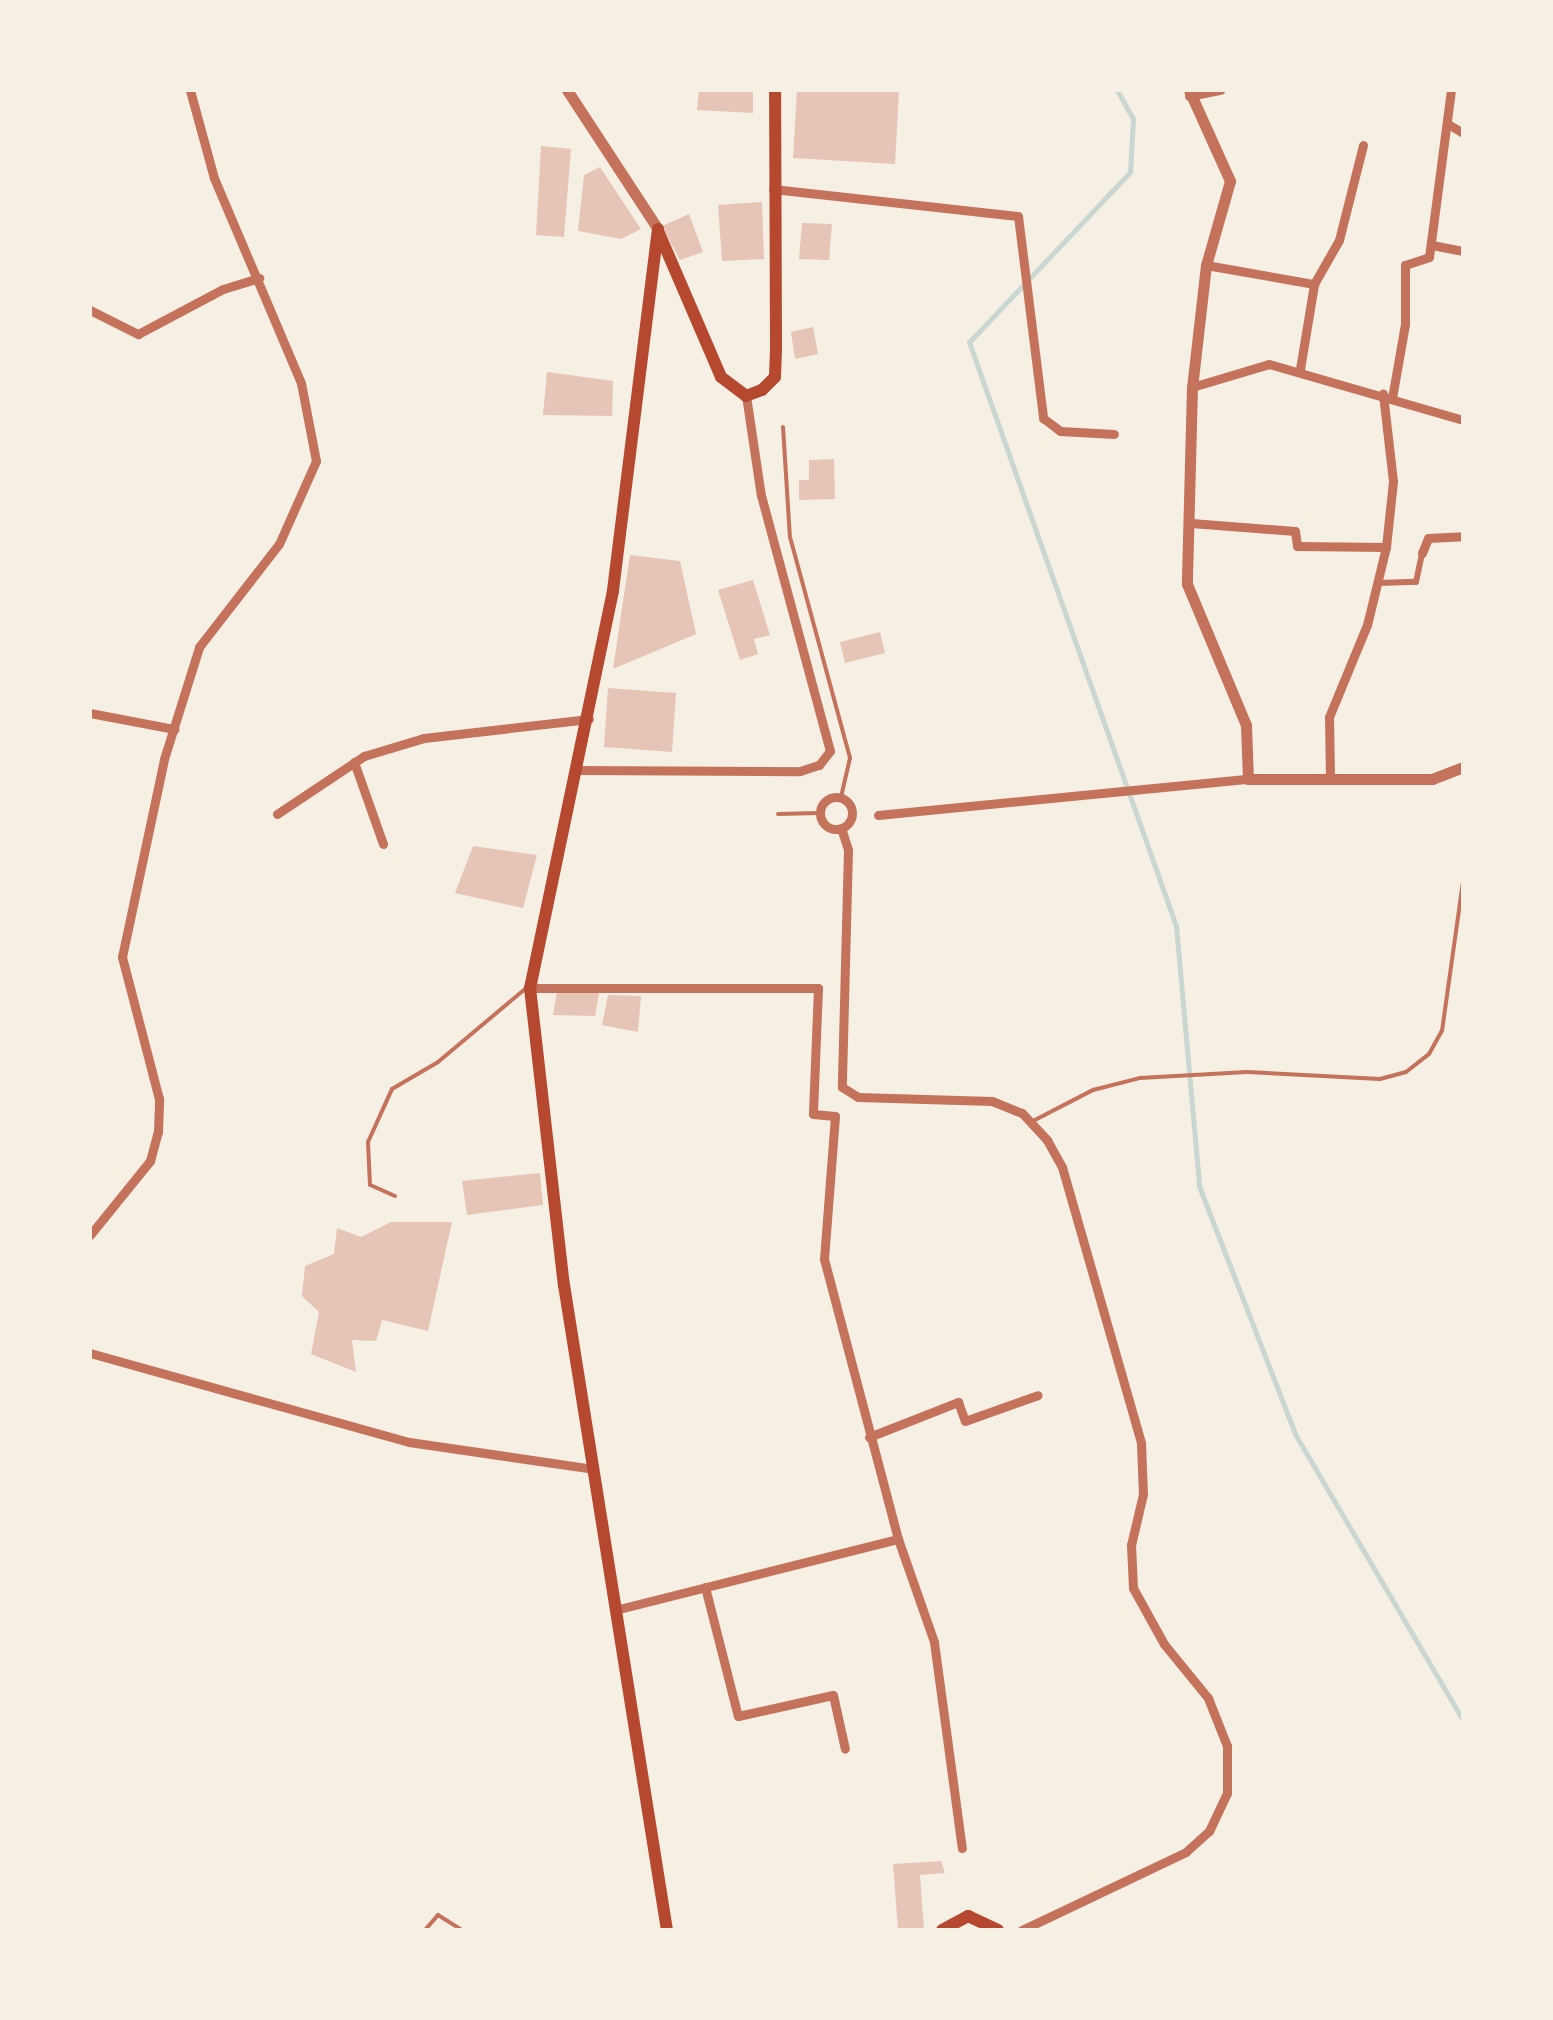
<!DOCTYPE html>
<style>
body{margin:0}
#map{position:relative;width:1553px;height:2020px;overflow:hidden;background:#f6efe4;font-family:"Roboto Condensed",sans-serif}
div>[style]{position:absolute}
.stream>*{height:5px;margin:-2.5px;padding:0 2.5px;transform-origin:2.5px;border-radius:2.5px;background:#c9d6d2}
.building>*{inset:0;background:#e6c5b7}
.service>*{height:4px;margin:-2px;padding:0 2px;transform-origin:2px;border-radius:2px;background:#c5725c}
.pedestrian>*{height:6px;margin:-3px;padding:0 3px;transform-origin:3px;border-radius:3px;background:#c5725c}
.minor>*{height:9px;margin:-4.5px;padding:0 4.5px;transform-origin:4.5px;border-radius:4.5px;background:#c5725c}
.minor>.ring{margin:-4.5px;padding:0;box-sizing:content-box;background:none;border:9px solid #c5725c;border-radius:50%}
.tertiary>*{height:11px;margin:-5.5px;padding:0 5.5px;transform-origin:5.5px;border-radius:5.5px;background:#c5725c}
.secondary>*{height:12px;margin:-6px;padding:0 6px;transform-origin:6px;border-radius:6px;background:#b5482f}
span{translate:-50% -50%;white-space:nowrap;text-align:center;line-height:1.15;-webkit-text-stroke:8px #f6efe4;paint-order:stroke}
.frame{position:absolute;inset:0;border:92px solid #f6efe4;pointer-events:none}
</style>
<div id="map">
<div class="stream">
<div style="left:1117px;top:90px;width:33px;rotate:61deg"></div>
<div style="left:1133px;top:119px;width:53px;rotate:93.2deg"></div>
<div style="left:1130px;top:172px;width:234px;rotate:133.4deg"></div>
<div style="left:969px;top:342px;width:620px;rotate:70.48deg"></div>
<div style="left:1176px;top:926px;width:261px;rotate:84.9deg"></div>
<div style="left:1199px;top:1186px;width:266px;rotate:68.8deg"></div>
<div style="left:1295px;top:1434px;width:332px;rotate:59.6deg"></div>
</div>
<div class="building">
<div style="clip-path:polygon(699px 90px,753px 90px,753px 113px,697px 110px)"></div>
<div style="clip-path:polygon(797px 90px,899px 90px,895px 164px,793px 158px)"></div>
<div style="clip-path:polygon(541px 146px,571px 149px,564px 237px,536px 235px)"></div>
<div style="clip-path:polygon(600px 167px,641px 229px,621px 239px,578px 231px,584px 175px)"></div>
<div style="clip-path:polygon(762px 202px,764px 259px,722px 261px,718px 205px)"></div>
<div style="clip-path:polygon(689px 214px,703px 252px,680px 260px,662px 226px)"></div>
<div style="clip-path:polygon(802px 223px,832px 224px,829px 260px,799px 259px)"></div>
<div style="clip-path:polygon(813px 327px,818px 354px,795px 359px,791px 332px)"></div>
<div style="clip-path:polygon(547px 372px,613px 381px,612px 416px,543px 415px)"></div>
<div style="clip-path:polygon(834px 459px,835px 499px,799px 500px,799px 480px,809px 480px,809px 460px)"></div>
<div style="clip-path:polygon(630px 555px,680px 561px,696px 634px,613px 669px)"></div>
<div style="clip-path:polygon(753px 580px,770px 635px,754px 639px,758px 654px,740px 660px,718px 590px)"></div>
<div style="clip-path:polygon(880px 632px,885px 653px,845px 663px,840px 642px)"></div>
<div style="clip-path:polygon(608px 688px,676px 693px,672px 752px,604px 747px)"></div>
<div style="clip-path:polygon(473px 846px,537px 855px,523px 908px,455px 893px)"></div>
<div style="clip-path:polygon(557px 992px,599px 993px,595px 1016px,553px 1015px)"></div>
<div style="clip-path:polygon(608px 995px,641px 996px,638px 1032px,602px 1025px)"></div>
<div style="clip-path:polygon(540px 1173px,543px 1205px,467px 1215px,462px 1181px)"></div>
<div style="clip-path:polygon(391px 1222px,452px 1222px,428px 1331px,382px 1320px,376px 1341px,352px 1340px,356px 1372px,311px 1354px,319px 1312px,302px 1296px,305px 1266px,334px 1254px,337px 1228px,361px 1237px)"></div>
<div style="clip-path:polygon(941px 1861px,945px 1873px,920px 1875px,924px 1930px,898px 1930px,893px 1864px)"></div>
</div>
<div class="service">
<div style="left:783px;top:427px;width:110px;rotate:86.4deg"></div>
<div style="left:790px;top:537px;width:229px;rotate:74.8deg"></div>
<div style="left:850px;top:758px;width:40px;rotate:103deg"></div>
<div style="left:778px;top:814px;width:41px;rotate:-1.4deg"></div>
<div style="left:1031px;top:1122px;width:70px;rotate:-27.3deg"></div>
<div style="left:1093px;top:1090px;width:49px;rotate:-14.3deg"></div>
<div style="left:1140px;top:1078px;width:107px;rotate:-3.2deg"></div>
<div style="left:1247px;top:1072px;width:133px;rotate:3deg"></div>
<div style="left:1380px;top:1079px;width:27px;rotate:-15deg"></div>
<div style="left:1406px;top:1072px;width:29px;rotate:-38deg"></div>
<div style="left:1429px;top:1054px;width:26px;rotate:-61deg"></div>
<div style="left:1442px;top:1031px;width:151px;rotate:-82deg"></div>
<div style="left:395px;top:1196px;width:27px;rotate:-156deg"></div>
<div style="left:370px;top:1185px;width:43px;rotate:-92.7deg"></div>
<div style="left:368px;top:1142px;width:58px;rotate:-65.6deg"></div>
<div style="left:392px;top:1089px;width:53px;rotate:-30.4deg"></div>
<div style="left:438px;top:1062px;width:114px;rotate:-40deg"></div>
<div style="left:425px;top:1930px;width:20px;rotate:-49deg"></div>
<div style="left:438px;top:1915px;width:28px;rotate:32deg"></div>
</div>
<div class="pedestrian">
<div style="left:1378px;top:583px;width:38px;rotate:-2deg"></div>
<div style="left:1416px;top:582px;width:30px;rotate:-78deg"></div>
</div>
<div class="minor">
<div style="left:1189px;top:96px;width:32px;rotate:-11deg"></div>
<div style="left:1448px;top:124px;width:17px;rotate:31deg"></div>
<div style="left:773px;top:189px;width:246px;rotate:6.3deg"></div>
<div style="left:1018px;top:216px;width:204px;rotate:82.9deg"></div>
<div style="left:1043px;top:418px;width:21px;rotate:37deg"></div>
<div style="left:1060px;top:431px;width:54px;rotate:3.2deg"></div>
<div style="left:1432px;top:245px;width:32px;rotate:11deg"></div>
<div style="left:1206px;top:265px;width:110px;rotate:10deg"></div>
<div style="left:90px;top:310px;width:54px;rotate:26.6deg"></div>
<div style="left:138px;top:334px;width:96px;rotate:-27.9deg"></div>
<div style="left:223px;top:289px;width:38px;rotate:-17deg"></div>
<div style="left:1300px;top:369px;width:86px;rotate:-80.6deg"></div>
<div style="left:1314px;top:284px;width:51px;rotate:-60.4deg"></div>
<div style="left:1339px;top:240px;width:98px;rotate:-75.8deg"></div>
<div style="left:1192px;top:387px;width:80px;rotate:-16.6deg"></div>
<div style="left:1269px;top:364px;width:202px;rotate:16.1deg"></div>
<div style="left:1392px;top:398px;width:75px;rotate:-80deg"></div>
<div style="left:1405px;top:324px;width:59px;rotate:-90deg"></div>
<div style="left:1405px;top:265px;width:25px;rotate:-18deg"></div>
<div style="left:1429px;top:257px;width:168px;rotate:-82.5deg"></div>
<div style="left:1191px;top:523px;width:104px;rotate:4.4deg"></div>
<div style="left:1295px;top:531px;width:15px;rotate:82deg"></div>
<div style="left:1297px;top:546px;width:89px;rotate:0.6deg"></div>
<div style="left:1422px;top:553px;width:16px;rotate:-68deg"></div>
<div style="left:1428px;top:538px;width:35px;rotate:-3deg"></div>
<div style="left:90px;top:713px;width:86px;rotate:10.8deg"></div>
<div style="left:354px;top:762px;width:87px;rotate:70.5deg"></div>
<div style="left:579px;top:770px;width:221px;rotate:0.3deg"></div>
<div style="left:800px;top:771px;width:20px;rotate:-18deg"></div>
<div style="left:819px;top:765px;width:18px;rotate:-52deg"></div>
<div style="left:830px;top:751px;width:264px;rotate:-105.1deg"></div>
<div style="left:761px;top:496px;width:101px;rotate:-98.5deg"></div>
<div style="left:1330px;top:779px;width:62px;rotate:-90.9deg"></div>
<div style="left:1329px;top:717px;width:100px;rotate:-67.6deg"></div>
<div style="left:1367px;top:625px;width:80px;rotate:-76.3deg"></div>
<div style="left:1386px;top:547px;width:66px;rotate:-83.9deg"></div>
<div style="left:1393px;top:481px;width:88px;rotate:-96.6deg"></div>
<div class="ring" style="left:820px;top:797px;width:23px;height:23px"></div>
<div style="left:277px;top:814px;width:105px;rotate:-33.7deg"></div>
<div style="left:364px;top:756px;width:63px;rotate:-16.7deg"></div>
<div style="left:424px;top:738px;width:166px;rotate:-6.6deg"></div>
<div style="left:878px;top:815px;width:372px;rotate:-5.6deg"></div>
<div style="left:841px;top:828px;width:23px;rotate:72deg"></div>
<div style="left:848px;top:850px;width:237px;rotate:91.5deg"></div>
<div style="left:842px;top:1087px;width:19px;rotate:32deg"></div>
<div style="left:858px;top:1097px;width:134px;rotate:1.7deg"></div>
<div style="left:992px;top:1101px;width:32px;rotate:22deg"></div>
<div style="left:1022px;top:1113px;width:37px;rotate:47deg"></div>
<div style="left:1047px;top:1140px;width:31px;rotate:61deg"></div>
<div style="left:1062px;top:1167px;width:287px;rotate:74deg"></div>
<div style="left:1141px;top:1443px;width:51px;rotate:87.8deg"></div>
<div style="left:1143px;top:1494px;width:52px;rotate:103.2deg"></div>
<div style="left:1131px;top:1545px;width:43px;rotate:87.3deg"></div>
<div style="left:1133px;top:1588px;width:64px;rotate:61deg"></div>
<div style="left:1164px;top:1644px;width:70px;rotate:50.8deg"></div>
<div style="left:1208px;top:1698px;width:52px;rotate:68.4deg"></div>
<div style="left:1227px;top:1746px;width:47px;rotate:90deg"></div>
<div style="left:1227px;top:1793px;width:42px;rotate:115.3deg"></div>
<div style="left:1209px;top:1831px;width:31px;rotate:138deg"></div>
<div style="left:1186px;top:1852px;width:182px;rotate:154.6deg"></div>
<div style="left:530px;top:988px;width:288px"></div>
<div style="left:818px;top:988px;width:126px;rotate:92.3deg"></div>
<div style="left:813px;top:1114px;width:22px;rotate:5deg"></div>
<div style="left:835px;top:1116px;width:143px;rotate:94.4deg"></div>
<div style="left:824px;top:1259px;width:290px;rotate:75.2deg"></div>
<div style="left:898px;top:1539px;width:109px;rotate:70.7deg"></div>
<div style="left:934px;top:1642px;width:208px;rotate:82.3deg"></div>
<div style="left:90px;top:1235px;width:95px;rotate:-51deg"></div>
<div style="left:150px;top:1161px;width:30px;rotate:-75deg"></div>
<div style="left:158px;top:1132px;width:33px;rotate:-88deg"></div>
<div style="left:159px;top:1099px;width:147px;rotate:-104.6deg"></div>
<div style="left:122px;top:957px;width:202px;rotate:-78deg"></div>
<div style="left:164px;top:759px;width:117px;rotate:-72.6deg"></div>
<div style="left:199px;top:647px;width:130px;rotate:-52.2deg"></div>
<div style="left:279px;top:544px;width:91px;rotate:-66deg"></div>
<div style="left:316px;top:461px;width:79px;rotate:-100.9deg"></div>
<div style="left:301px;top:383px;width:223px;rotate:-113deg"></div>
<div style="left:214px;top:178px;width:91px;rotate:-105.3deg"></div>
<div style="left:90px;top:1353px;width:331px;rotate:15.6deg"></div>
<div style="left:409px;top:1442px;width:186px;rotate:8.3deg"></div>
<div style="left:869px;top:1437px;width:96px;rotate:-21.5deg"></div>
<div style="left:958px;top:1402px;width:20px;rotate:70deg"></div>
<div style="left:965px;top:1421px;width:77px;rotate:-19.6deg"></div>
<div style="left:705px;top:1587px;width:133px;rotate:75.7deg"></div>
<div style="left:738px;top:1716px;width:97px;rotate:-12.5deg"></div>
<div style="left:833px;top:1695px;width:55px;rotate:77.5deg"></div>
<div style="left:615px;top:1610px;width:292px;rotate:-14.1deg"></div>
</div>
<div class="tertiary">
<div style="left:567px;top:90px;width:166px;rotate:56.8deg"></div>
<div style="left:1189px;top:90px;width:100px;rotate:65.7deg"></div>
<div style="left:1230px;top:181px;width:87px;rotate:105.9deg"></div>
<div style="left:1206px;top:265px;width:123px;rotate:96.5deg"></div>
<div style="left:1192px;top:387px;width:197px;rotate:91.5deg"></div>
<div style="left:1187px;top:584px;width:153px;rotate:67.3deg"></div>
<div style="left:1246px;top:725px;width:54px;rotate:87.9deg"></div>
<div style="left:1248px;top:779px;width:184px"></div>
<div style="left:1432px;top:779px;width:33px;rotate:-21deg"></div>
</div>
<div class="secondary">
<div style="left:658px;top:229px;width:365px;rotate:97.1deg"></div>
<div style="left:613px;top:591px;width:406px;rotate:101.8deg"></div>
<div style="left:530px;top:988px;width:299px;rotate:83.5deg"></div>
<div style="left:564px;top:1285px;width:653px;rotate:80.93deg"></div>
<div style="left:659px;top:233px;width:157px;rotate:66.7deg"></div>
<div style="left:721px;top:377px;width:31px;rotate:37deg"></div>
<div style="left:746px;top:396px;width:17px;rotate:-21deg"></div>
<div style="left:762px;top:390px;width:18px;rotate:-45deg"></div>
<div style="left:775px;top:377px;width:28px;rotate:-88deg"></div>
<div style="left:776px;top:349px;width:259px;rotate:-90.2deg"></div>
<div style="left:942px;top:1930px;width:30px;rotate:-28deg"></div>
<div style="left:968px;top:1916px;width:33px;rotate:25deg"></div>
</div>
<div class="frame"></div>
</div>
